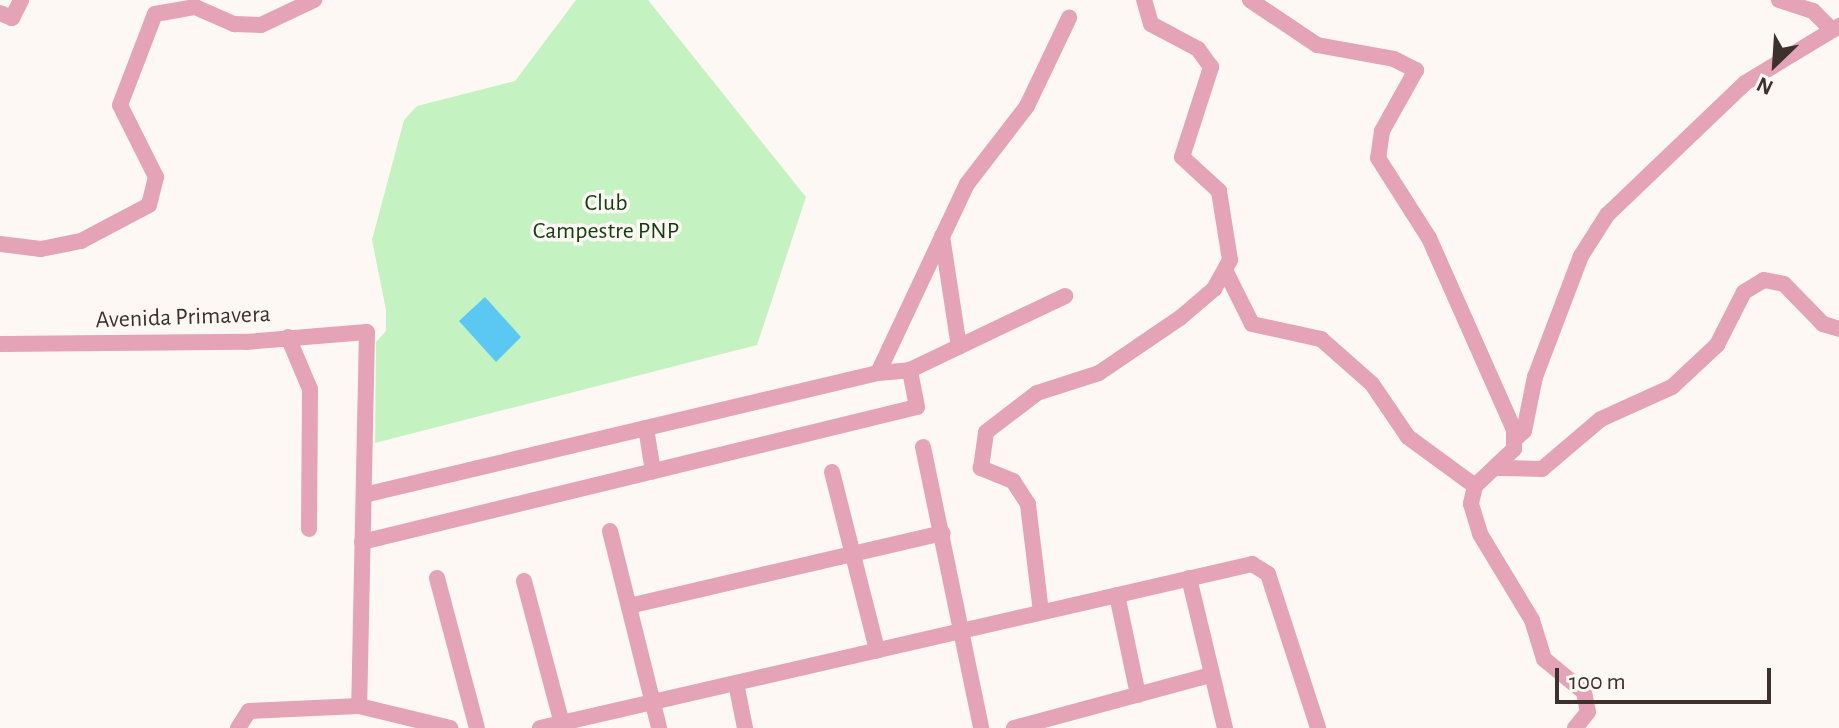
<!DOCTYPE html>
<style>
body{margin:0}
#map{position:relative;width:1839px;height:728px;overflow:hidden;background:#fef8f5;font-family:"Alegreya Sans",sans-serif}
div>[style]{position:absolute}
.green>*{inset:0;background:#c5f2c1}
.water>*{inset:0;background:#5ac8f3}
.minor>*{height:16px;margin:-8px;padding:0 8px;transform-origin:8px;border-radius:8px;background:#e4a3b6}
span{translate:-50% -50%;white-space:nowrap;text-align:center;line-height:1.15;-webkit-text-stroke:7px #fef8f5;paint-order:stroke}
.park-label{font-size:24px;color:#113d10}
.street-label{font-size:24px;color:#3c312c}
.north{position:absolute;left:1735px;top:24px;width:80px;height:80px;-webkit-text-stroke:6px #fef8f5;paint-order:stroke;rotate:205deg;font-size:22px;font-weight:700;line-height:32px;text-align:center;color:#3c312c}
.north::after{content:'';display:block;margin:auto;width:28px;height:36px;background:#3c312c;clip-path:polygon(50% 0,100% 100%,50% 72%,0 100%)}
.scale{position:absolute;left:1555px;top:668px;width:216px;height:36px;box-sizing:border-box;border:4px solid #3c312c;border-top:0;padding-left:10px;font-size:24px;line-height:28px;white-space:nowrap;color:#3c312c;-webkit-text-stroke:6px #fef8f5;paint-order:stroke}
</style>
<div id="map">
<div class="green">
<div style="clip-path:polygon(576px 0,648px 0,806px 197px,757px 345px,375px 443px,376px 342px,386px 331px,386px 310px,372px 240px,404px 120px,417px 106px,515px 81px)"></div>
</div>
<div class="water">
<div style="clip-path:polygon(485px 297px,521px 337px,496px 362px,459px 321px)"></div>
</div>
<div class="minor">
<div style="left:1250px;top:0;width:81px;rotate:33.9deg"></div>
<div style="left:1317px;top:45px;width:78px;rotate:10.3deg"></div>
<div style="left:1394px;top:59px;width:25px;rotate:27deg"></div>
<div style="left:1416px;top:70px;width:70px;rotate:119.1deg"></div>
<div style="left:1382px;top:131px;width:27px;rotate:98deg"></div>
<div style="left:1378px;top:158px;width:95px;rotate:57.5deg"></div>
<div style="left:1429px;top:238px;width:210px;rotate:66.1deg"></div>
<div style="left:1514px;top:430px;width:19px;rotate:90deg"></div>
<div style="left:1514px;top:449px;width:54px;rotate:136.5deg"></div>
<div style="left:1475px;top:486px;width:18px;rotate:103deg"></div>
<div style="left:1471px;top:504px;width:31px;rotate:73deg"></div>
<div style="left:1480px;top:534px;width:100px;rotate:58.8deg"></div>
<div style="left:1532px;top:620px;width:41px;rotate:72.9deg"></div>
<div style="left:1544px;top:659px;width:52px;rotate:39.5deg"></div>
<div style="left:1584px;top:692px;width:20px;rotate:79deg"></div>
<div style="left:1588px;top:712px;width:21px;rotate:129deg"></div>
<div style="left:1779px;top:0;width:36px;rotate:18deg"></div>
<div style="left:1813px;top:11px;width:27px;rotate:45deg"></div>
<div style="left:0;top:13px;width:13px;rotate:23deg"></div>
<div style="left:12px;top:18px;width:20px;rotate:-63deg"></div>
<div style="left:942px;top:236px;width:112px;rotate:81.3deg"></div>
<div style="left:0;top:244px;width:41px;rotate:7deg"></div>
<div style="left:41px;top:249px;width:41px;rotate:-11.3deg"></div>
<div style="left:81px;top:241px;width:77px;rotate:-27.9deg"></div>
<div style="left:149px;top:205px;width:29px;rotate:-76deg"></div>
<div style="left:156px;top:177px;width:80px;rotate:-116.6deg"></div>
<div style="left:120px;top:105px;width:97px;rotate:-69deg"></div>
<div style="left:155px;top:14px;width:41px;rotate:-9.9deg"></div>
<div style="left:195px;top:7px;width:43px;rotate:23.6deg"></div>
<div style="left:234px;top:24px;width:27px;rotate:2deg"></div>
<div style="left:261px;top:25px;width:59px;rotate:-25.3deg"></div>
<div style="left:1226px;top:272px;width:58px;rotate:63.4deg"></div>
<div style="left:1252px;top:324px;width:71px;rotate:12.3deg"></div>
<div style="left:1321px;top:339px;width:68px;rotate:41.4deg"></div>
<div style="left:1372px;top:384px;width:64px;rotate:55.8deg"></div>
<div style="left:1408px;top:437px;width:83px;rotate:36.2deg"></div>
<div style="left:288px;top:337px;width:56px;rotate:67.1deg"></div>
<div style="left:310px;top:389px;width:140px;rotate:90.4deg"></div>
<div style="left:0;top:344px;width:246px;rotate:-0.5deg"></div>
<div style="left:246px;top:342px;width:121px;rotate:-4.7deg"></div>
<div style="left:367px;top:332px;width:374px;rotate:91.2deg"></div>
<div style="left:878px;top:373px;width:32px;rotate:-5deg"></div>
<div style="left:910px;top:370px;width:172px;rotate:-25.5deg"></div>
<div style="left:646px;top:428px;width:44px;rotate:80.8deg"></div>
<div style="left:1514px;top:440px;width:13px;rotate:-42deg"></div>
<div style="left:1524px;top:431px;width:55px;rotate:-78.5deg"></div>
<div style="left:1535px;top:377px;width:129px;rotate:-69.2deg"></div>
<div style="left:1581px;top:256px;width:49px;rotate:-57.6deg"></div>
<div style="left:1607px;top:215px;width:191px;rotate:-43.7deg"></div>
<div style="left:1745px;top:83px;width:110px;rotate:-31.2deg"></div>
<div style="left:923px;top:447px;width:287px;rotate:78.3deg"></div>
<div style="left:1499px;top:468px;width:43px;rotate:1.3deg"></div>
<div style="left:1542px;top:469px;width:77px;rotate:-40.3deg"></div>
<div style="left:1601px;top:419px;width:78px;rotate:-24.3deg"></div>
<div style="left:1672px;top:387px;width:62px;rotate:-43deg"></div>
<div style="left:1717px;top:345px;width:59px;rotate:-63deg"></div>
<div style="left:1744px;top:292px;width:23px;rotate:-31deg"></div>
<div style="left:1764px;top:280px;width:20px;rotate:11deg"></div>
<div style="left:1784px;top:284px;width:56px;rotate:45.7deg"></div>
<div style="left:1823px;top:324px;width:17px;rotate:17deg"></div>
<div style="left:832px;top:472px;width:184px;rotate:75.8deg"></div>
<div style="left:364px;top:495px;width:528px;rotate:-13.35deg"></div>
<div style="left:878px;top:373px;width:209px;rotate:-64.8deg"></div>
<div style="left:967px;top:184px;width:98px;rotate:-52.4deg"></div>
<div style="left:1027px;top:106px;width:98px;rotate:-64.5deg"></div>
<div style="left:610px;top:531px;width:203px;rotate:76deg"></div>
<div style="left:362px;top:542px;width:571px;rotate:-13.67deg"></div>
<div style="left:917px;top:407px;width:38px;rotate:-101deg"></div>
<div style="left:437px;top:578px;width:155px;rotate:75.1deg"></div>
<div style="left:1189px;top:578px;width:154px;rotate:76.5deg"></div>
<div style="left:524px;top:581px;width:152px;rotate:75.1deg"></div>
<div style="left:1117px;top:595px;width:102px;rotate:78.1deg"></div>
<div style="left:629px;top:606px;width:322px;rotate:-13.1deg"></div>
<div style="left:1041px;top:612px;width:109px;rotate:-96.9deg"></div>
<div style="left:1028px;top:504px;width:27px;rotate:-123deg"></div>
<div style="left:1013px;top:481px;width:35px;rotate:-158deg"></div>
<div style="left:981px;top:468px;width:36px;rotate:-82deg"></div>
<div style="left:986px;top:432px;width:64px;rotate:-37.4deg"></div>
<div style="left:1037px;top:393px;width:65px;rotate:-17.9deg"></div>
<div style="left:1099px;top:373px;width:98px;rotate:-34.2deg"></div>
<div style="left:1180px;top:318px;width:45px;rotate:-40.5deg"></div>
<div style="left:1214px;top:289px;width:33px;rotate:-61deg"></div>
<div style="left:1230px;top:260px;width:70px;rotate:-99.1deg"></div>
<div style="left:1219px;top:191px;width:50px;rotate:-137.4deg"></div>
<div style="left:1182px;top:157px;width:95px;rotate:-72.1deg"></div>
<div style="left:1211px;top:67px;width:22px;rotate:-126deg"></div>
<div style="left:1198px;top:49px;width:53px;rotate:-152deg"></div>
<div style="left:1151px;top:24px;width:25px;rotate:-106deg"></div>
<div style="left:736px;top:683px;width:46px;rotate:78.7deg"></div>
<div style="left:238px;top:728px;width:20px;rotate:-57deg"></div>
<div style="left:249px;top:711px;width:110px;rotate:-2.6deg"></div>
<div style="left:359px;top:706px;width:94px;rotate:13.6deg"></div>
<div style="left:540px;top:728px;width:731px;rotate:-12.97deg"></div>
<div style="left:1252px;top:564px;width:19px;rotate:32deg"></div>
<div style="left:1268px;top:574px;width:162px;rotate:72deg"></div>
<div style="left:1014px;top:728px;width:204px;rotate:-15.1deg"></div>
</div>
<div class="park-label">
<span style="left:606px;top:218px">Club<br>Campestre PNP</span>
</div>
<div class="street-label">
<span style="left:183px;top:318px;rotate:-2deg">Avenida Primavera</span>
</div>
<div class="north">N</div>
<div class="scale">100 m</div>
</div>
